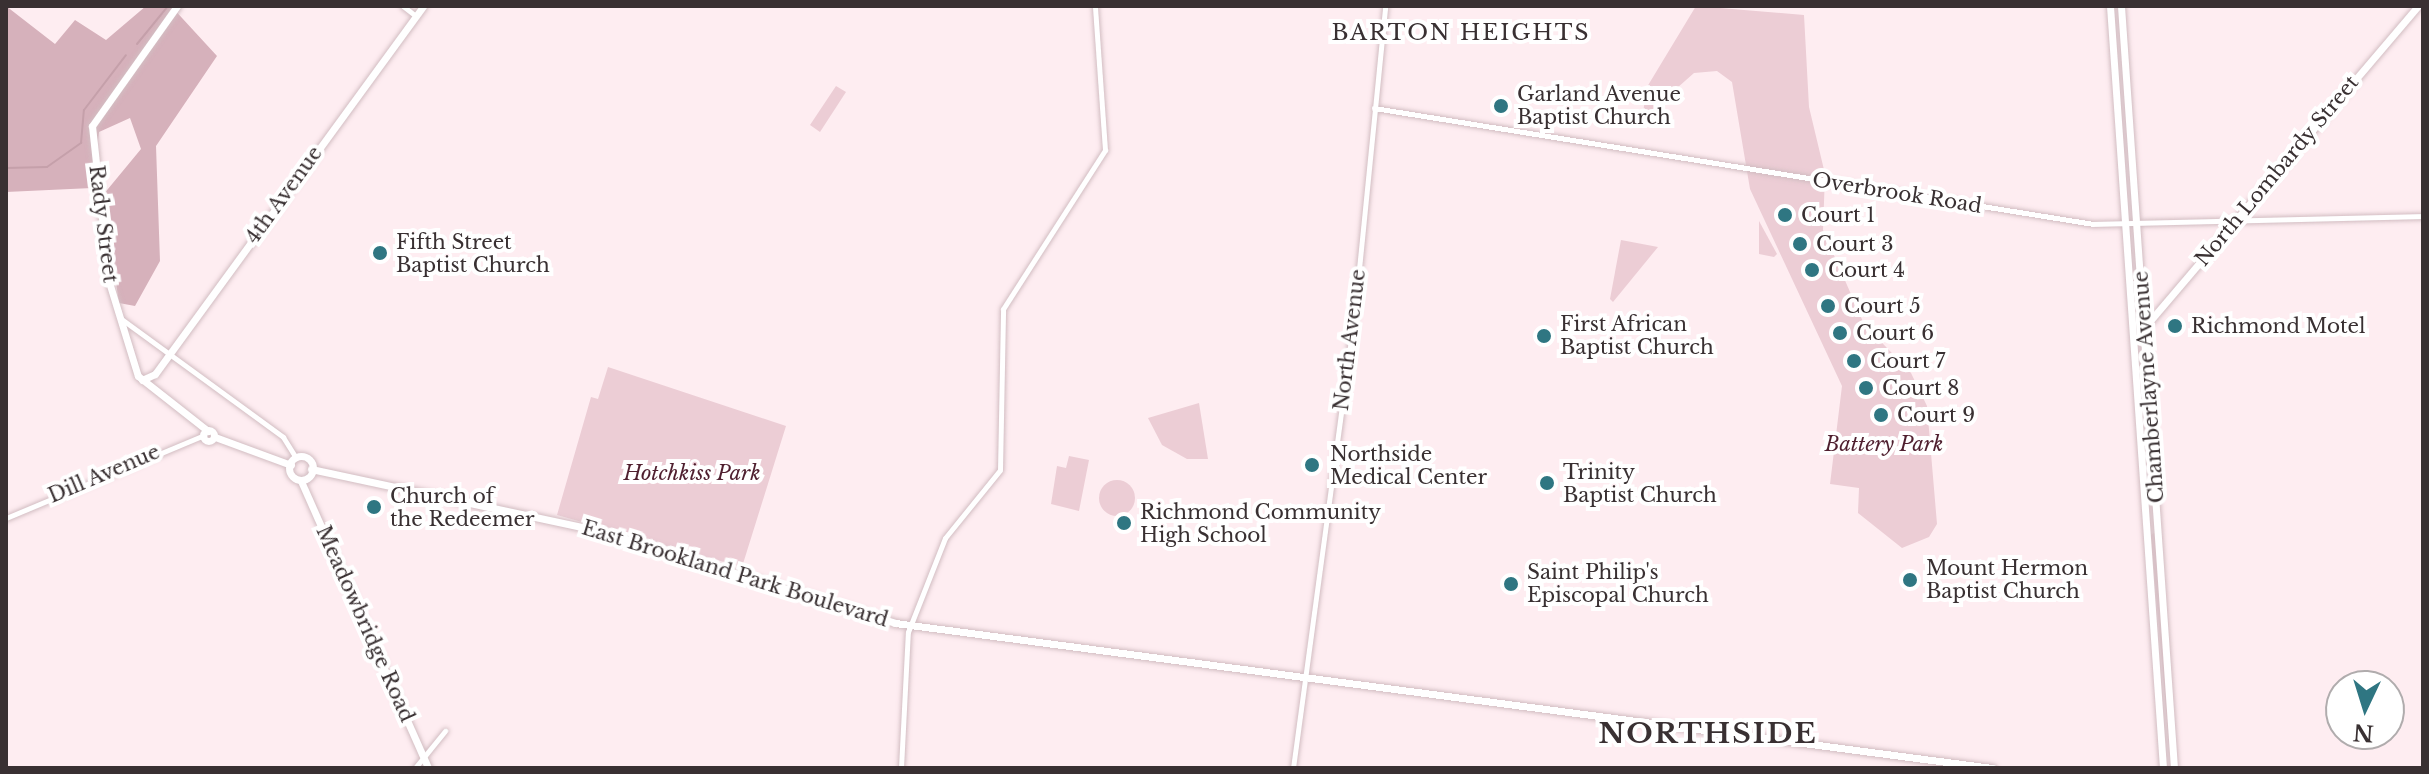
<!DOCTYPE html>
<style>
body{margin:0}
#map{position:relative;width:2429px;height:774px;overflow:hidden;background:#feedf1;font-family:"Libre Baskerville",serif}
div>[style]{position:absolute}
.green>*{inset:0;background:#eccdd5}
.round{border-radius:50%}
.forest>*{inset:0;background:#d6b1bb}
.stream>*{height:2px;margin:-1px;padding:0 1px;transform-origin:1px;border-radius:1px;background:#c5a0aa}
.roads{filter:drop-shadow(0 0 2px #d2bdc2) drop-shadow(0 0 2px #d2bdc2)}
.minor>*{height:5px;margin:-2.5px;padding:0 2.5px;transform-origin:2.5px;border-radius:2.5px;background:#fff}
.major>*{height:7px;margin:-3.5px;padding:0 3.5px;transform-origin:3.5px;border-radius:3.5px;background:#fff}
.major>.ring{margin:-3.5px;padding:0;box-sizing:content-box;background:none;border:7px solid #fff;border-radius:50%}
.dots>*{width:22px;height:22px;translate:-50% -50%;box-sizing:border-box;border:4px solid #fff;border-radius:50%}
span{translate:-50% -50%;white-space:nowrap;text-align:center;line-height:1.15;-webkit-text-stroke:8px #fff;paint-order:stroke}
.poi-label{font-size:20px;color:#393032}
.left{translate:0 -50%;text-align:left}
.street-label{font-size:20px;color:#393032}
.park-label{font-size:20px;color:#4f1f2f;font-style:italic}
.neighbourhood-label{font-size:22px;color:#393032;letter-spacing:2px}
.district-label{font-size:28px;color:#393032;font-weight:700;letter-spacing:2px}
.frame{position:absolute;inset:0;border:8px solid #393032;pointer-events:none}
.north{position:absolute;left:2325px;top:670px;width:80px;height:80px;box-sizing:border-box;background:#fff;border:2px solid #b0acad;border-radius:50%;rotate:184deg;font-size:22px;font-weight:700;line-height:32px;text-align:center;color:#393032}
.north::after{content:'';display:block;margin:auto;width:28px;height:36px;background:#2f7682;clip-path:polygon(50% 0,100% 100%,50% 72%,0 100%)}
</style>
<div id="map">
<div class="green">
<div style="clip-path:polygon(1696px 6px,1804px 15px,1809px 107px,1825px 174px,1823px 230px,1864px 324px,1911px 373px,1927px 406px,1937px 524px,1929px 537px,1902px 548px,1858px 513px,1859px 488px,1830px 484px,1842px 386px,1750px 189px,1732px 82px,1717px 71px,1694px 73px,1642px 119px,1647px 87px)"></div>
<div style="clip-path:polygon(836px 86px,846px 92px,820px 132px,810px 125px)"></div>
<div style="clip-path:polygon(1759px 221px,1777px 254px,1774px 257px,1759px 254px)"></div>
<div style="clip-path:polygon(1621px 240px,1658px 247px,1613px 302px,1610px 299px)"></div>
<div style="clip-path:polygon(608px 367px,786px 426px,742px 567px,557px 515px,591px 397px,598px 399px)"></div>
<div style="clip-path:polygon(1199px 403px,1208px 459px,1187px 459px,1162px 445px,1148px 418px)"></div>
<div style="clip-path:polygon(1069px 456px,1089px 460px,1079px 511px,1051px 504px,1057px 466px,1066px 468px)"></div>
<div class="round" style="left:1099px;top:480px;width:36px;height:36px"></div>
<div style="clip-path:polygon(2155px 532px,2171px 768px,2151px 535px)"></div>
</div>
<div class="forest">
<div style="clip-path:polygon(6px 6px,55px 44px,75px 20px,106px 40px,146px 6px,171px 6px,217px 56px,156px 146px,160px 261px,135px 306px,119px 303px,103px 195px,141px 149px,130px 118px,99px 132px,92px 188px,6px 192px)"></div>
</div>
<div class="stream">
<div style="left:137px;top:44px;width:49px;rotate:-50.8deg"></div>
<div style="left:6px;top:168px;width:41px;rotate:-1.4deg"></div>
<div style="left:47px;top:167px;width:42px;rotate:-35.2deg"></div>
<div style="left:81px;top:143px;width:33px;rotate:-85deg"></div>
<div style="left:84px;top:110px;width:69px;rotate:-52.6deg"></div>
</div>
<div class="roads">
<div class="minor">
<div style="left:403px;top:6px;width:16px;rotate:38deg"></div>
<div style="left:1374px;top:108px;width:728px;rotate:9.16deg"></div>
<div style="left:2093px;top:224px;width:330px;rotate:-1.4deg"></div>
<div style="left:120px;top:318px;width:202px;rotate:36.1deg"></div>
<div style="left:283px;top:437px;width:25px;rotate:58deg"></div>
<div style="left:6px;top:518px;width:215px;rotate:-22.7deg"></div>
<div style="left:415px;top:768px;width:48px;rotate:-51deg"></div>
<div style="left:901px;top:768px;width:136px;rotate:-87.1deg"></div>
<div style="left:908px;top:632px;width:101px;rotate:-68.5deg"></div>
<div style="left:945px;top:538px;width:87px;rotate:-51deg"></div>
<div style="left:1000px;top:470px;width:161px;rotate:-88.9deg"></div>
<div style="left:1003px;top:309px;width:189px;rotate:-57.3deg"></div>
<div style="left:1105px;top:150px;width:144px;rotate:-94deg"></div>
<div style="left:1293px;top:768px;width:473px;rotate:-82.3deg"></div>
<div style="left:1356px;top:299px;width:294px;rotate:-84.3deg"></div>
</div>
<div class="major">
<div style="left:177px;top:6px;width:147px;rotate:125.3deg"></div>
<div style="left:92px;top:126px;width:157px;rotate:83.8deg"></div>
<div style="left:109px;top:282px;width:98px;rotate:72.9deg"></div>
<div style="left:138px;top:376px;width:89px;rotate:38.2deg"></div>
<div style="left:2110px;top:6px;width:764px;rotate:86.02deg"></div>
<div style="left:2121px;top:6px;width:764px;rotate:86.02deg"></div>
<div style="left:2143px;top:329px;width:424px;rotate:-49.6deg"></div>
<div style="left:142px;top:380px;width:14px;rotate:-25deg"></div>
<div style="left:155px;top:374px;width:455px;rotate:-53.9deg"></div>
<div class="ring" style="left:203.5px;top:430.5px;width:4px;height:4px"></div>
<div style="left:215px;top:437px;width:81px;rotate:20.2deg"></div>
<div class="ring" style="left:289px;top:456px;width:17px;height:17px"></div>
<div style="left:311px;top:469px;width:296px;rotate:12.1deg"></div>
<div style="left:600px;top:531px;width:309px;rotate:17.3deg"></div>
<div style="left:895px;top:623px;width:1107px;rotate:7.53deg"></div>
<div style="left:301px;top:481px;width:314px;rotate:66.1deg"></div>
</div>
</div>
<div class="dots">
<div style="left:1501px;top:106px;background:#2f7682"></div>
<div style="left:1785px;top:215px;background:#2f7682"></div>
<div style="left:1800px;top:244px;background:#2f7682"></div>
<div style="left:380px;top:253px;background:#2f7682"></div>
<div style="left:1812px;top:270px;background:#2f7682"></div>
<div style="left:1828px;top:306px;background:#2f7682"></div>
<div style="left:2175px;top:326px;background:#2f7682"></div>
<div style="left:1840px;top:333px;background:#2f7682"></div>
<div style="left:1544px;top:336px;background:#2f7682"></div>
<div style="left:1854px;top:361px;background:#2f7682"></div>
<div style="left:1866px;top:388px;background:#2f7682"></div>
<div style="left:1881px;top:415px;background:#2f7682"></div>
<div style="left:1312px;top:465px;background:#2f7682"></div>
<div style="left:1547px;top:483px;background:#2f7682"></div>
<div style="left:374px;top:507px;background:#2f7682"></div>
<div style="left:1124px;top:523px;background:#2f7682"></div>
<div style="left:1910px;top:580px;background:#2f7682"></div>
<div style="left:1511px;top:584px;background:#2f7682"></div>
</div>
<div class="poi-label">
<span class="left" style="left:1517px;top:106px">Garland Avenue<br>Baptist Church</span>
<span class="left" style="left:1801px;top:215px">Court 1</span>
<span class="left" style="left:396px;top:254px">Fifth Street<br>Baptist Church</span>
<span class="left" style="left:1816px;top:244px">Court 3</span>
<span class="left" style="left:1828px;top:270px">Court 4</span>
<span class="left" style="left:1844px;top:306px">Court 5</span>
<span class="left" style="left:1560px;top:336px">First African<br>Baptist Church</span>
<span class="left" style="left:2191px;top:326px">Richmond Motel</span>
<span class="left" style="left:1856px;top:333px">Court 6</span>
<span class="left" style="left:1870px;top:361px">Court 7</span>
<span class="left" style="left:1882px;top:388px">Court 8</span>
<span class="left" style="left:1897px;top:415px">Court 9</span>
<span class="left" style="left:1330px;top:466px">Northside<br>Medical Center</span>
<span class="left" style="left:1563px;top:484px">Trinity<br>Baptist Church</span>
<span class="left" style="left:390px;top:508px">Church of<br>the Redeemer</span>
<span class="left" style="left:1140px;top:524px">Richmond Community<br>High School</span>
<span class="left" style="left:1926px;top:580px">Mount Hermon<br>Baptist Church</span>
<span class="left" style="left:1527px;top:584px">Saint Philip's<br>Episcopal Church</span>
</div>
<div class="street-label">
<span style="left:2277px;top:171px;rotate:-50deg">North Lombardy Street</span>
<span style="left:1897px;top:193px;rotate:9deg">Overbrook Road</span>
<span style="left:284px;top:195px;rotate:-54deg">4th Avenue</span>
<span style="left:103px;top:224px;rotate:83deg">Rady Street</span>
<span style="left:1350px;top:340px;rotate:-83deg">North Avenue</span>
<span style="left:2149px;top:387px;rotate:-94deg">Chamberlayne Avenue</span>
<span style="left:104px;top:474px;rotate:-23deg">Dill Avenue</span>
<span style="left:735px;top:574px;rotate:17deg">East Brookland Park Boulevard</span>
<span style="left:365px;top:624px;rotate:66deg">Meadowbridge Road</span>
</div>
<div class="park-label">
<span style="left:1884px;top:444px">Battery Park</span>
<span style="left:692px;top:473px">Hotchkiss Park</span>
</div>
<div class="neighbourhood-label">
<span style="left:1461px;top:33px">BARTON HEIGHTS</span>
</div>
<div class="district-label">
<span style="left:1708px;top:734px">NORTHSIDE</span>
</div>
<div class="frame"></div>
<div class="north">N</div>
</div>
